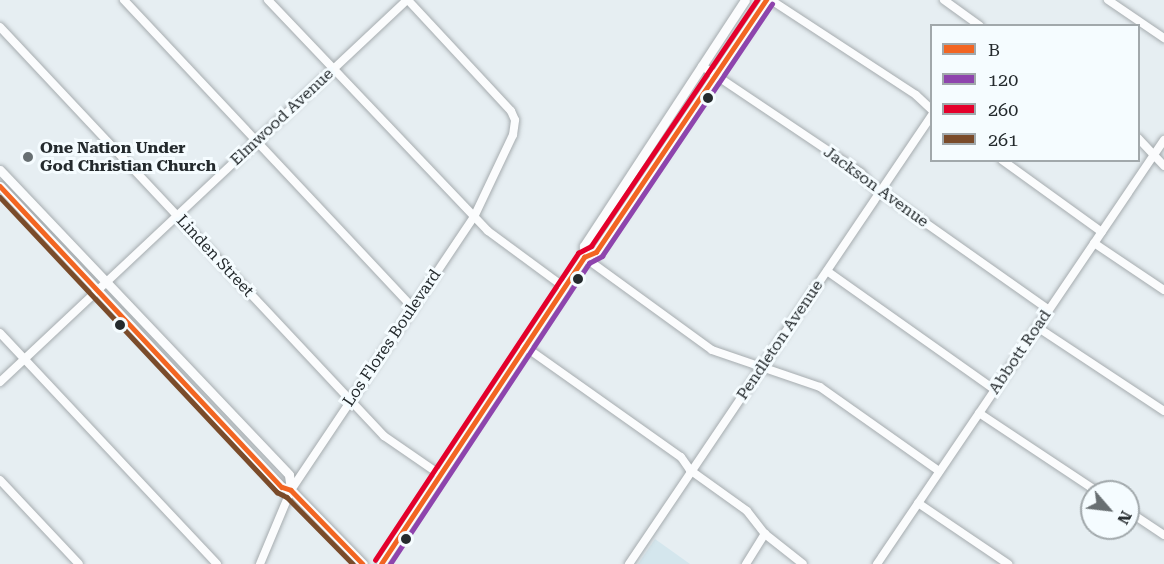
<!DOCTYPE html>
<style>
body{margin:0}
#map{position:relative;width:1164px;height:564px;overflow:hidden;background:#e6eef2;font-family:"Roboto Serif",serif}
div>[style]{position:absolute}
.built>*{inset:0;background:#d4e6ed}
.roads{filter:drop-shadow(0 0 2px #a6acaf) drop-shadow(0 0 2px #a6acaf)}
.minor>*{height:8px;margin:-4px;padding:0 4px;transform-origin:4px;border-radius:4px;background:#fbfcfd}
.major>*{height:9px;margin:-4.5px;padding:0 4.5px;transform-origin:4.5px;border-radius:4.5px;background:#fbfcfd}
.bus-1>*{height:4.5px;margin:-2.25px;padding:0 2.25px;transform-origin:2.25px;border-radius:2.25px;background:#f26522}
.bus-2>*{height:4.5px;margin:-2.25px;padding:0 2.25px;transform-origin:2.25px;border-radius:2.25px;background:#8e44ad}
.bus-3>*{height:4.5px;margin:-2.25px;padding:0 2.25px;transform-origin:2.25px;border-radius:2.25px;background:#e4002b}
.bus-4>*{height:4.5px;margin:-2.25px;padding:0 2.25px;transform-origin:2.25px;border-radius:2.25px;background:#7a4b2a}
.dots>*{width:16px;height:16px;translate:-50% -50%;box-sizing:border-box;border:3px solid #f5fcff;border-radius:50%}
span{translate:-50% -50%;white-space:nowrap;text-align:center;line-height:1.15;-webkit-text-stroke:6px #f5fcff;paint-order:stroke}
.street-label{font-size:16px;color:#242a2d}
.poi-label{font-size:16px;color:#242a2d;font-weight:700}
.left{translate:0 -50%;text-align:left}
.legend{position:absolute;left:930px;top:24px;width:210px;height:138px;box-sizing:border-box;background:#f5fcff;border:2px solid #a1a8ab;margin:0;padding:8px 10px;list-style:none;font-size:18px;color:#242a2d}
.legend li{display:flex;align-items:center;gap:12px;height:30px}
.legend b{width:30px;border:2px solid #a1a8ab}
.north{position:absolute;left:1080px;top:480px;width:60px;height:60px;box-sizing:border-box;background:#f5fcff;border:2px solid #a1a8ab;border-radius:50%;rotate:118deg;font-size:16px;font-weight:700;line-height:24px;text-align:center;color:#242a2d}
.north::after{content:'';display:block;margin:auto;width:21px;height:27px;background:#686f72;clip-path:polygon(50% 0,100% 100%,50% 72%,0 100%)}
</style>
<div id="map">
<div class="built">
<div style="clip-path:polygon(655px 539px,690px 564px,638px 564px)"></div>
</div>
<div class="roads">
<div class="minor">
<div style="left:124px;top:0;width:421px;rotate:46.8deg"></div>
<div style="left:268px;top:0;width:319px;rotate:46.4deg"></div>
<div style="left:488px;top:231px;width:94px;rotate:36.4deg"></div>
<div style="left:771px;top:0;width:173px;rotate:33.2deg"></div>
<div style="left:916px;top:95px;width:22px;rotate:43deg"></div>
<div style="left:944px;top:0;width:44px;rotate:35.8deg"></div>
<div style="left:1108px;top:0;width:68px;rotate:34.2deg"></div>
<div style="left:0;top:27px;width:561px;rotate:46.81deg"></div>
<div style="left:384px;top:436px;width:67px;rotate:34.6deg"></div>
<div style="left:702px;top:66px;width:192px;rotate:33.9deg"></div>
<div style="left:861px;top:173px;width:13px;rotate:51deg"></div>
<div style="left:869px;top:183px;width:220px;rotate:35.2deg"></div>
<div style="left:1138px;top:138px;width:38px;rotate:47deg"></div>
<div style="left:1002px;top:160px;width:123px;rotate:35.8deg"></div>
<div style="left:1094px;top:243px;width:84px;rotate:33.9deg"></div>
<div style="left:584px;top:257px;width:158px;rotate:36deg"></div>
<div style="left:712px;top:350px;width:114px;rotate:18.9deg"></div>
<div style="left:820px;top:387px;width:146px;rotate:35.2deg"></div>
<div style="left:827px;top:271px;width:206px;rotate:35.3deg"></div>
<div style="left:1037px;top:327px;width:152px;rotate:33.5deg"></div>
<div style="left:0;top:333px;width:317px;rotate:46.8deg"></div>
<div style="left:524px;top:346px;width:192px;rotate:35.3deg"></div>
<div style="left:681px;top:457px;width:16px;rotate:55deg"></div>
<div style="left:690px;top:470px;width:70px;rotate:35.7deg"></div>
<div style="left:747px;top:511px;width:29px;rotate:52deg"></div>
<div style="left:765px;top:534px;width:48px;rotate:38.3deg"></div>
<div style="left:0;top:382px;width:558px;rotate:-43.19deg"></div>
<div style="left:979px;top:413px;width:143px;rotate:33.6deg"></div>
<div style="left:0;top:480px;width:115px;rotate:46.8deg"></div>
<div style="left:918px;top:503px;width:109px;rotate:34.1deg"></div>
<div style="left:1128px;top:511px;width:43px;rotate:33.7deg"></div>
<div style="left:260px;top:564px;width:80px;rotate:-67.3deg"></div>
<div style="left:291px;top:490px;width:329px;rotate:-56.2deg"></div>
<div style="left:474px;top:217px;width:91px;rotate:-64.6deg"></div>
<div style="left:513px;top:135px;width:15px;rotate:-82deg"></div>
<div style="left:515px;top:120px;width:10px;rotate:-114deg"></div>
<div style="left:511px;top:111px;width:151px;rotate:-132.9deg"></div>
<div style="left:629px;top:564px;width:542px;rotate:-55.99deg"></div>
<div style="left:746px;top:564px;width:36px;rotate:-58deg"></div>
<div style="left:877px;top:564px;width:512px;rotate:-55.91deg"></div>
</div>
<div class="major">
<div style="left:0;top:170px;width:420px;rotate:46.5deg"></div>
<div style="left:289px;top:475px;width:15px;rotate:82deg"></div>
<div style="left:0;top:186px;width:412px;rotate:46.9deg"></div>
<div style="left:282px;top:487px;width:9px;rotate:18deg"></div>
<div style="left:291px;top:490px;width:103px;rotate:45.8deg"></div>
<div style="left:584px;top:257px;width:11px;rotate:-90deg"></div>
<div style="left:584px;top:246px;width:294px;rotate:-56.8deg"></div>
<div style="left:381px;top:564px;width:332px;rotate:-56.5deg"></div>
<div style="left:564px;top:287px;width:36px;rotate:-56deg"></div>
<div style="left:584px;top:257px;width:13px;rotate:-23deg"></div>
<div style="left:596px;top:252px;width:304px;rotate:-56deg"></div>
</div>
</div>
<div class="bus-1">
<div style="left:0;top:186px;width:412px;rotate:46.9deg"></div>
<div style="left:282px;top:487px;width:9px;rotate:18deg"></div>
<div style="left:291px;top:490px;width:103px;rotate:45.8deg"></div>
<div style="left:381px;top:564px;width:368px;rotate:-56.5deg"></div>
<div style="left:584px;top:257px;width:13px;rotate:-23deg"></div>
<div style="left:596px;top:252px;width:304px;rotate:-56deg"></div>
</div>
<div class="bus-2">
<div style="left:390px;top:564px;width:361px;rotate:-56.5deg"></div>
<div style="left:589px;top:263px;width:15px;rotate:-28deg"></div>
<div style="left:602px;top:256px;width:304px;rotate:-56deg"></div>
</div>
<div class="bus-3">
<div style="left:375px;top:560px;width:368px;rotate:-56.5deg"></div>
<div style="left:578px;top:253px;width:15px;rotate:-28deg"></div>
<div style="left:591px;top:246px;width:297px;rotate:-56deg"></div>
</div>
<div class="bus-4">
<div style="left:0;top:197px;width:405px;rotate:46.8deg"></div>
<div style="left:277px;top:492px;width:11px;rotate:27deg"></div>
<div style="left:287px;top:497px;width:94px;rotate:45.4deg"></div>
</div>
<div class="dots">
<div style="left:708px;top:98px;background:#242a2d"></div>
<div style="left:28px;top:157px;background:#686f72"></div>
<div style="left:578px;top:279px;background:#242a2d"></div>
<div style="left:120px;top:325px;background:#242a2d"></div>
<div style="left:406px;top:539px;background:#242a2d"></div>
</div>
<div class="street-label">
<span style="left:282px;top:117px;rotate:-43deg">Elmwood Avenue</span>
<span style="left:876px;top:187px;rotate:36deg">Jackson Avenue</span>
<span style="left:215px;top:256px;rotate:47deg">Linden Street</span>
<span style="left:392px;top:338px;rotate:-56deg">Los Flores Boulevard</span>
<span style="left:780px;top:340px;rotate:-56deg">Pendleton Avenue</span>
<span style="left:1020px;top:352px;rotate:-56deg">Abbott Road</span>
</div>
<div class="poi-label">
<span class="left" style="left:40px;top:157px">One Nation Under<br>God Christian Church</span>
</div>
<ul class="legend">
<li><b style="height:8px;background:#f26522"></b>B</li>
<li><b style="height:8px;background:#8e44ad"></b>120</li>
<li><b style="height:8px;background:#e4002b"></b>260</li>
<li><b style="height:8px;background:#7a4b2a"></b>261</li>
</ul>
<div class="north">N</div>
</div>
